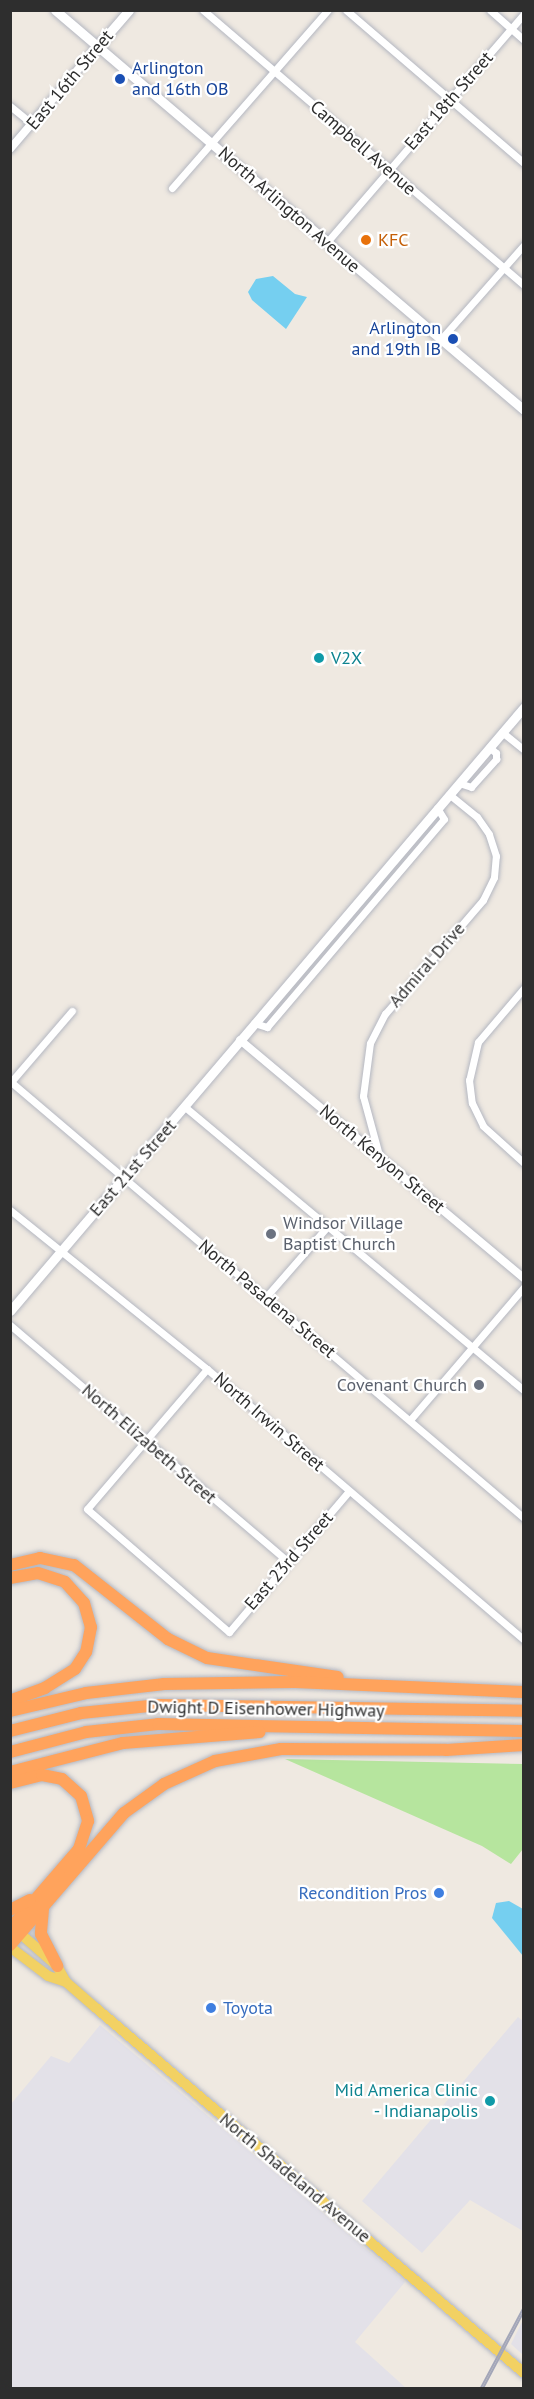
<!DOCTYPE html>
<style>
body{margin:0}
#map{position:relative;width:534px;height:2399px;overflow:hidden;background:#efe9e1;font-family:"PT Sans",sans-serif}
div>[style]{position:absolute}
.industrial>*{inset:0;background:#e3e1e8}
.green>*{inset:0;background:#b6e59e}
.water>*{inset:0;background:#75cff0}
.roads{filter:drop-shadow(0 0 2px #b4b7c1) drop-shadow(0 0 2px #b4b7c1)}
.minor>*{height:7px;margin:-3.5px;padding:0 3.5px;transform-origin:3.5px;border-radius:3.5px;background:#fff}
.tertiary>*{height:8px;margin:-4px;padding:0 4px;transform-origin:4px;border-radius:4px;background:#fff}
.secondary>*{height:9px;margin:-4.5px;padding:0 4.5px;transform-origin:4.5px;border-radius:4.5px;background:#fff}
.primary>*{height:10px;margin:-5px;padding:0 5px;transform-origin:5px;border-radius:5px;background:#f2d163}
.motorway>*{height:12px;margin:-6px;padding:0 6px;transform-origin:6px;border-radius:6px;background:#ffa35c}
.rail>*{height:4px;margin-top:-2px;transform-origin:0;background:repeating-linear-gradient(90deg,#fff 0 4.5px,#a3a6b8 0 9px);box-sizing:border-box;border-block:2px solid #a3a6b8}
.dots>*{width:16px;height:16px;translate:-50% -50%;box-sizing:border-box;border:3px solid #fff;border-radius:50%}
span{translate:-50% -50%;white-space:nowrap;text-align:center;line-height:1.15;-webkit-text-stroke:4.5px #fff;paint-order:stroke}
.transit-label{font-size:18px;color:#164399}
.left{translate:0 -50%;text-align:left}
.right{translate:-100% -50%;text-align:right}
.street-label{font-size:18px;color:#2e2e2e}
.food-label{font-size:18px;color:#c56008}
.culture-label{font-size:18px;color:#0d838f}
.worship-label{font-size:18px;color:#5b616d}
.shop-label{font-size:18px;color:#366cbe}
.frame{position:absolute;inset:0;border:12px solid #2e2e2e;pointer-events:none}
</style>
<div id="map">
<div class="industrial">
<div style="clip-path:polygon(518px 2017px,524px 2022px,523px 2231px,470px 2200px,422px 2253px,362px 2201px)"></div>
<div style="clip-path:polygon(100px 2025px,405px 2282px,355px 2342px,406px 2388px,11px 2388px,11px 2104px,51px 2056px,69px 2063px)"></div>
<div style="clip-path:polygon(523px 2320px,523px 2355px,511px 2344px)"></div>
</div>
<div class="green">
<div style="clip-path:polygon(285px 1759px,523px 1764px,523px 1849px,511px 1864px,482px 1846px)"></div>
</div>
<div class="water">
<div style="clip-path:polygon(273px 276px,295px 294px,307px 297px,286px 329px,252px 300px,248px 292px,256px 279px)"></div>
<div style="clip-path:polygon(509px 1901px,523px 1909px,523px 1956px,492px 1918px,496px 1903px)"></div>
</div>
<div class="roads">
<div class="minor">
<div style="left:203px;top:10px;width:423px;rotate:40.6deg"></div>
<div style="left:346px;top:10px;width:235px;rotate:40.7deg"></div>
<div style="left:490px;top:10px;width:45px;rotate:41.4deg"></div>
<div style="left:10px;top:106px;width:28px;rotate:39deg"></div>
<div style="left:172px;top:188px;width:237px;rotate:-48.8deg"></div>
<div style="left:327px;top:242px;width:301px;rotate:-49.2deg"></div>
<div style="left:441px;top:339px;width:125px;rotate:-48.6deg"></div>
<div style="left:502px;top:732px;width:28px;rotate:39deg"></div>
<div style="left:459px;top:783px;width:13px;rotate:18deg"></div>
<div style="left:471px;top:787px;width:38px;rotate:-48deg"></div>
<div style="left:496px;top:759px;width:6px;rotate:-90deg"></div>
<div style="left:496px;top:753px;width:9px;rotate:-139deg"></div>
<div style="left:524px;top:988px;width:71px;rotate:130.4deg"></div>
<div style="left:478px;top:1042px;width:39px;rotate:103deg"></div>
<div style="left:469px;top:1080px;width:23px;rotate:83deg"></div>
<div style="left:472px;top:1103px;width:25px;rotate:64deg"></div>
<div style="left:483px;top:1126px;width:55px;rotate:42.1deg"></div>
<div style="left:254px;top:1023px;width:14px;rotate:17deg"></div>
<div style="left:267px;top:1027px;width:273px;rotate:-49.6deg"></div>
<div style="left:444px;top:819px;width:13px;rotate:-122deg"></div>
<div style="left:11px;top:1082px;width:673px;rotate:40.36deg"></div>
<div style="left:10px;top:1083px;width:95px;rotate:-49.3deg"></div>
<div style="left:185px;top:1107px;width:442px;rotate:39.9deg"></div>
<div style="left:379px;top:1155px;width:61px;rotate:-105.2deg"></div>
<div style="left:363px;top:1096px;width:53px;rotate:-82.5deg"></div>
<div style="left:370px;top:1043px;width:33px;rotate:-63deg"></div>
<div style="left:385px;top:1014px;width:150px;rotate:-49.3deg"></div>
<div style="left:483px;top:900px;width:25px;rotate:-64deg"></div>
<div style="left:494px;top:877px;width:21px;rotate:-85deg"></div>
<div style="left:496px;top:856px;width:23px;rotate:-108deg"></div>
<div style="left:489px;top:834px;width:21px;rotate:-125deg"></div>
<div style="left:477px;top:817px;width:36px;rotate:-141deg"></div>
<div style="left:10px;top:1210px;width:253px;rotate:38.9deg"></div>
<div style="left:207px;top:1369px;width:417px;rotate:40.5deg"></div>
<div style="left:265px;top:1298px;width:94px;rotate:-48.9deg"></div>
<div style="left:10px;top:1325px;width:365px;rotate:40.4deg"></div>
<div style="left:207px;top:1369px;width:184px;rotate:130.6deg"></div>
<div style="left:87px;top:1509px;width:188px;rotate:40.9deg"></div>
<div style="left:229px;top:1632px;width:185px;rotate:-49.6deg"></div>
<div style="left:410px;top:1420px;width:175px;rotate:-49.4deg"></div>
</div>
<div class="tertiary">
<div style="left:10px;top:149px;width:134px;rotate:-49.5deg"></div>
<div style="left:240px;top:1040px;width:371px;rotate:40deg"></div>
</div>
<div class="secondary">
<div style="left:55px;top:10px;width:616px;rotate:40.46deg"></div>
<div style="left:97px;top:47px;width:49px;rotate:-49.1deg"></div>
<div style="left:10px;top:1311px;width:793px;rotate:-49.6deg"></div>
</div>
<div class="primary">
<div style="left:14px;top:1928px;width:57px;rotate:41.5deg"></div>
<div style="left:57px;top:1966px;width:18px;rotate:61deg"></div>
<div style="left:66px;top:1982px;width:40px;rotate:41deg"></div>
<div style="left:96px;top:2008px;width:563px;rotate:40.46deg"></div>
<div style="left:10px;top:1947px;width:48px;rotate:37.3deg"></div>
<div style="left:48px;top:1976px;width:19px;rotate:18deg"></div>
</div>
<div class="motorway">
<div style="left:10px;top:1565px;width:31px;rotate:-13deg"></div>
<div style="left:40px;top:1558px;width:35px;rotate:12deg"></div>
<div style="left:74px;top:1565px;width:120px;rotate:38.2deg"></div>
<div style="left:168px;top:1639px;width:43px;rotate:26deg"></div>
<div style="left:207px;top:1658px;width:132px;rotate:8.3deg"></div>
<div style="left:10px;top:1578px;width:28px;rotate:-10deg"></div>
<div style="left:38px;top:1573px;width:28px;rotate:18deg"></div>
<div style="left:65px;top:1582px;width:28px;rotate:48deg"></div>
<div style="left:84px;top:1603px;width:25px;rotate:74deg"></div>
<div style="left:91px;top:1627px;width:25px;rotate:101deg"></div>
<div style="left:86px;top:1652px;width:20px;rotate:123deg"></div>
<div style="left:75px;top:1669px;width:36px;rotate:148deg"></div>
<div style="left:45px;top:1688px;width:37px;rotate:160deg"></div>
<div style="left:10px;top:1711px;width:78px;rotate:-13.3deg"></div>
<div style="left:86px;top:1693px;width:79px;rotate:-6.6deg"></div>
<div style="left:164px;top:1684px;width:131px;rotate:-0.9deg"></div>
<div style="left:295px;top:1682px;width:229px;rotate:2.5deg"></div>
<div style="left:10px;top:1731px;width:73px;rotate:-14.2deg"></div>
<div style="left:81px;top:1713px;width:78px;rotate:-5.9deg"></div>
<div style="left:159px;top:1705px;width:365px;rotate:0.9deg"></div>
<div style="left:10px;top:1752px;width:79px;rotate:-14.7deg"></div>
<div style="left:86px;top:1732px;width:72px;rotate:-6.3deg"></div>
<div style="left:158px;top:1724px;width:366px;rotate:1.1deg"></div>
<div style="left:10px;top:1772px;width:117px;rotate:-14.4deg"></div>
<div style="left:123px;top:1743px;width:137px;rotate:-4.6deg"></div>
<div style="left:10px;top:1783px;width:33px;rotate:-14deg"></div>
<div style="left:42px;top:1775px;width:20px;rotate:11deg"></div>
<div style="left:62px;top:1779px;width:25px;rotate:42deg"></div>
<div style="left:81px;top:1796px;width:26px;rotate:74deg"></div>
<div style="left:88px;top:1821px;width:29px;rotate:108deg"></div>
<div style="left:79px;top:1849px;width:106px;rotate:130.8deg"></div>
<div style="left:43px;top:1909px;width:25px;rotate:95deg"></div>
<div style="left:41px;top:1934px;width:36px;rotate:63deg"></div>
<div style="left:10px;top:1910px;width:22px;rotate:-27deg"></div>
<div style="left:10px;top:1945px;width:174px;rotate:-49.2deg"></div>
<div style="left:124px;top:1813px;width:49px;rotate:-35.9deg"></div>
<div style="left:164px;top:1784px;width:56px;rotate:-24.3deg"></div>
<div style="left:215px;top:1761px;width:67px;rotate:-10.3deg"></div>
<div style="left:281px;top:1749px;width:165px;rotate:0.3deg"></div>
<div style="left:446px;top:1750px;width:78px;rotate:-3.7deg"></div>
</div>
</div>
<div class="rail">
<div style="left:482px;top:2388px;width:89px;rotate:-62deg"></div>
</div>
<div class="dots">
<div style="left:120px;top:79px;background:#1a4fb4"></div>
<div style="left:366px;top:240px;background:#e8710a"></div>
<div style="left:453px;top:339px;background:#1a4fb4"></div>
<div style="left:319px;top:658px;background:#0f9aa8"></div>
<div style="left:271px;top:1234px;background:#6b7280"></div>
<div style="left:479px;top:1385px;background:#6b7280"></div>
<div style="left:439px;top:1893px;background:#3f7fe0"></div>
<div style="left:211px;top:2008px;background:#3f7fe0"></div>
<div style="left:490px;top:2101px;background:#0f9aa8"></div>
</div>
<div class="transit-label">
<span class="left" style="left:132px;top:79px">Arlington<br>and 16th OB</span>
<span class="right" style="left:441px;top:339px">Arlington<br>and 19th IB</span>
</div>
<div class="street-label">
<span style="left:70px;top:80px;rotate:-50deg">East 16th Street</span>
<span style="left:449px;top:101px;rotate:-49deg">East 18th Street</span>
<span style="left:363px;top:148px;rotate:41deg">Campbell Avenue</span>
<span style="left:289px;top:210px;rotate:41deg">North Arlington Avenue</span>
<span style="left:427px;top:965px;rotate:-49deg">Admiral Drive</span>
<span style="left:382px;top:1159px;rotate:40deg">North Kenyon Street</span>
<span style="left:133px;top:1168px;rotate:-49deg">East 21st Street</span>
<span style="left:267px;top:1299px;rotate:40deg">North Pasadena Street</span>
<span style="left:269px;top:1422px;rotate:41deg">North Irwin Street</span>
<span style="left:149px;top:1444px;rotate:41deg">North Elizabeth Street</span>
<span style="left:289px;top:1561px;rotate:-49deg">East 23rd Street</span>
<span style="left:266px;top:1709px;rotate:1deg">Dwight D Eisenhower Highway</span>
<span style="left:295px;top:2178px;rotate:40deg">North Shadeland Avenue</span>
</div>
<div class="food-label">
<span class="left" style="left:378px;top:240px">KFC</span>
</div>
<div class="culture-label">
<span class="left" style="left:331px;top:658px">V2X</span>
<span class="right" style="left:478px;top:2101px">Mid America Clinic<br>- Indianapolis</span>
</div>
<div class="worship-label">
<span class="left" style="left:283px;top:1234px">Windsor Village<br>Baptist Church</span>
<span class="right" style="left:467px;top:1385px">Covenant Church</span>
</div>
<div class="shop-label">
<span class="right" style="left:427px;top:1893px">Recondition Pros</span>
<span class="left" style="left:223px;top:2008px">Toyota</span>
</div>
<div class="frame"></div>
</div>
